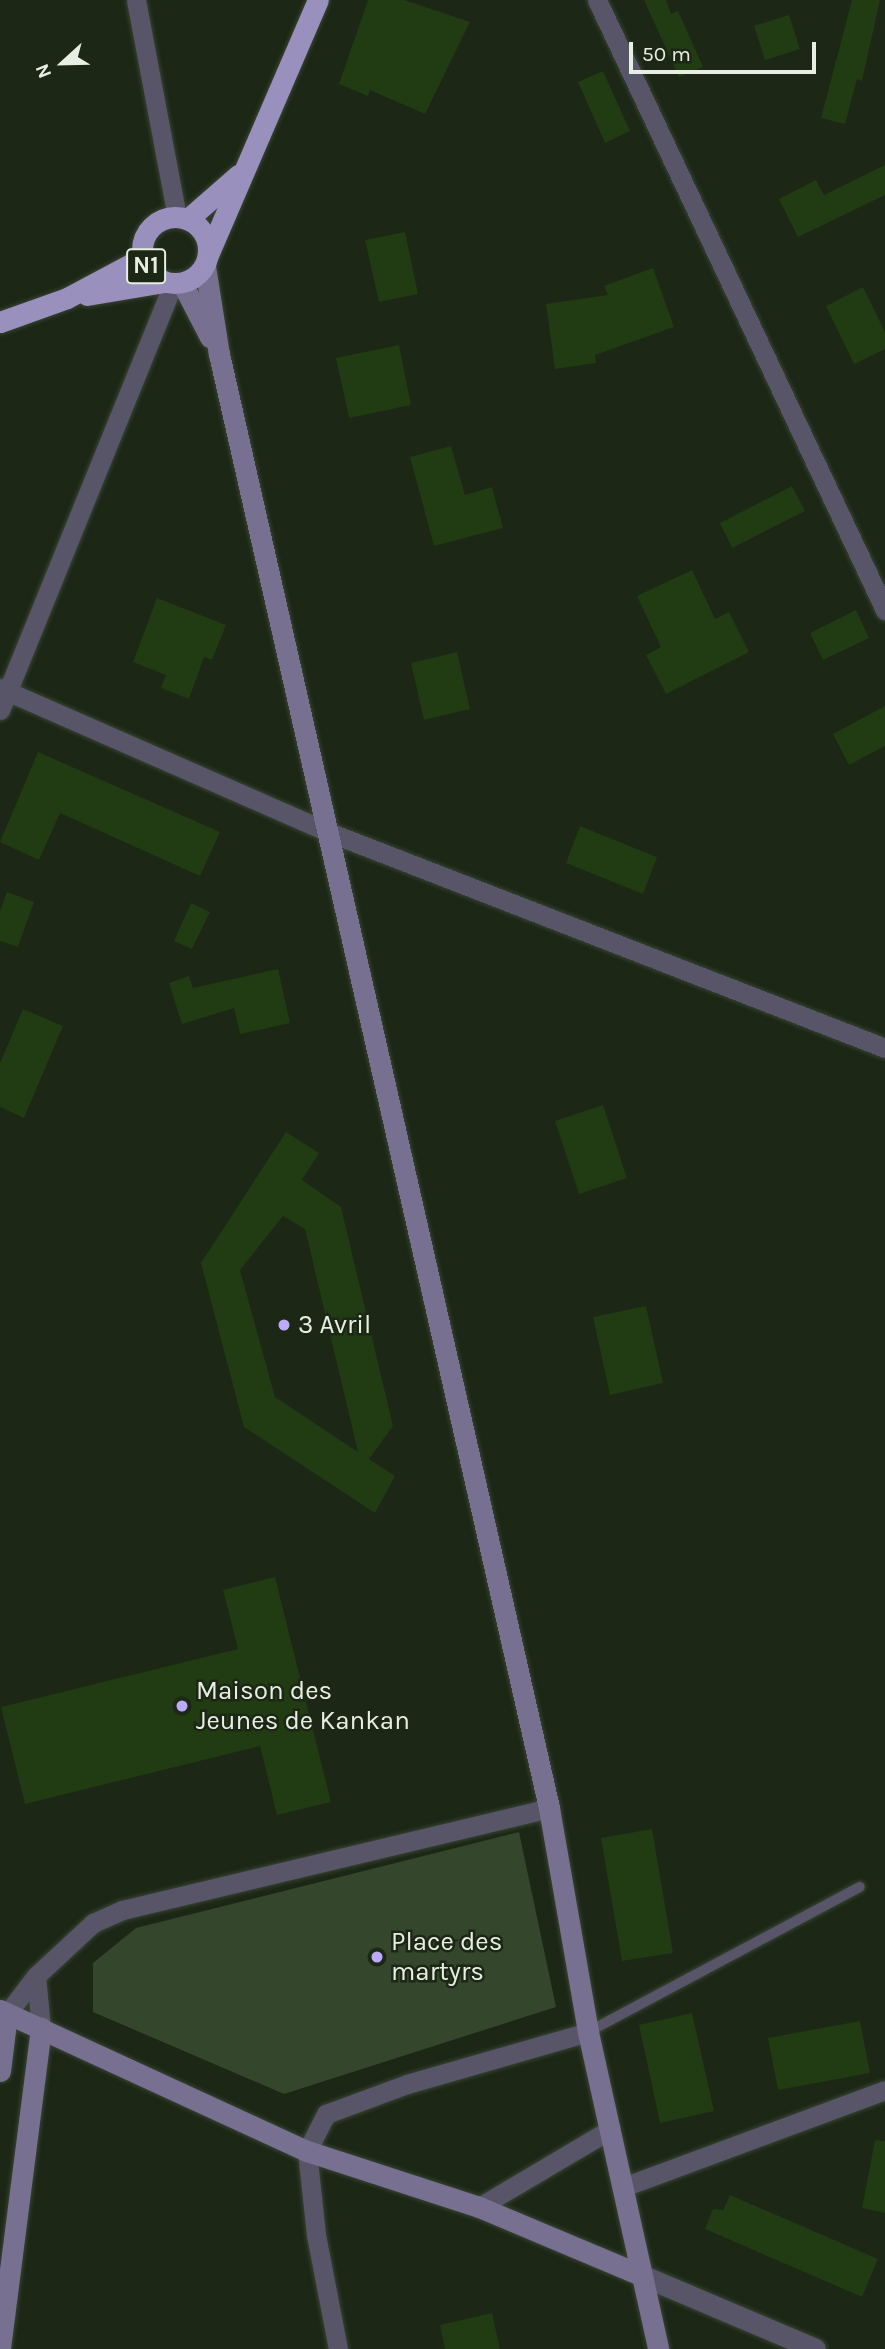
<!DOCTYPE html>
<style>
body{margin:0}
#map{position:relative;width:885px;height:2349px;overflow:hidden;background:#1c2716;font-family:Karla,sans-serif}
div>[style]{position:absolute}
.green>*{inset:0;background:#34462c}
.building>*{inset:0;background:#213b12}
.roads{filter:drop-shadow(0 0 2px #384333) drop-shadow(0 0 2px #384333)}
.service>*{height:10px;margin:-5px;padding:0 5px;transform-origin:5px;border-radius:5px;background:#595569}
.minor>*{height:19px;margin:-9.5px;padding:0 9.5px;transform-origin:9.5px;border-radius:9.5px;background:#595569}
.tertiary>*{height:21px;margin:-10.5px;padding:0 10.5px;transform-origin:10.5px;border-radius:10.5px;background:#595569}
.secondary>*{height:21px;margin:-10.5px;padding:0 10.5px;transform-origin:10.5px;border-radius:10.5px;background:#777091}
.trunk>*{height:21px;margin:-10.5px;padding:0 10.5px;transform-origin:10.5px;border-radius:10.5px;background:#9a90bd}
.trunk>.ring{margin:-10.5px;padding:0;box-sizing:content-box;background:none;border:21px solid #9a90bd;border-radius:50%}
.dots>*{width:19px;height:19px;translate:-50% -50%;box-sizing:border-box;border:4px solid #1c2716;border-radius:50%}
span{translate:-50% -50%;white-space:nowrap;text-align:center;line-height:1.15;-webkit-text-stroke:5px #1c2716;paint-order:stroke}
.shield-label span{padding:2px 5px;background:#1c2716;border:2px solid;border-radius:5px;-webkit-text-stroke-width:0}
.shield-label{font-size:24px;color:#e7efe3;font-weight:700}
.poi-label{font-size:26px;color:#e7efe3}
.left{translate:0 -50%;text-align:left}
.north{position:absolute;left:28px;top:28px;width:70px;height:70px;-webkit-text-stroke:5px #1c2716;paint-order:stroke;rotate:248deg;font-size:19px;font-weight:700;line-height:28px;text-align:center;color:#e7efe3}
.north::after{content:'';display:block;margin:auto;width:24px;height:32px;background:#e7efe3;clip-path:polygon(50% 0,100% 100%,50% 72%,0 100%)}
.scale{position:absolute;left:629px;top:42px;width:187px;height:32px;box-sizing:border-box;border:4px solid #e7efe3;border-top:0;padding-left:9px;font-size:21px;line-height:24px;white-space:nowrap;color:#e7efe3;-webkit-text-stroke:5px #1c2716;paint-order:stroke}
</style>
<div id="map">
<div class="green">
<div style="clip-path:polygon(519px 1832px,556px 2007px,284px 2094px,93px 2012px,93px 1963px,136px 1928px)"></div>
</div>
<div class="building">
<div style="clip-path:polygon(368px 0,404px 0,470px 22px,425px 114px,370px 90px,368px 96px,339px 84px)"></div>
<div style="clip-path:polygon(644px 0,666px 0,671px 14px,678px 11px,703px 67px,679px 77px)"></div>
<div style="clip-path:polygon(852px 0,880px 0,862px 81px,857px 79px,845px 124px,821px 118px)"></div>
<div style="clip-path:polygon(789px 15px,800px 49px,765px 60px,754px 26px)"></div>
<div style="clip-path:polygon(603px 71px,630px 131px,605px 143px,578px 82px)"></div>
<div style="clip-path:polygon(885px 165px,885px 195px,798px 237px,779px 199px,816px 180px,824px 195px)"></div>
<div style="clip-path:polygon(405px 232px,418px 294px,379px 302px,365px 240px)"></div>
<div style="clip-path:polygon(653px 268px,674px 327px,595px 355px,596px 363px,555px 369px,546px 304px,608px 295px,604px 286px)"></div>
<div style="clip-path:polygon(863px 287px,885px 332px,885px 349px,854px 364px,826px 306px)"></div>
<div style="clip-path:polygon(399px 345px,411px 405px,349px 418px,336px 358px)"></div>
<div style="clip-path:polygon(451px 446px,465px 495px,492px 487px,503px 528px,434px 546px,410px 457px)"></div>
<div style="clip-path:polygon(792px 486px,805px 511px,732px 548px,720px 523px)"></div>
<div style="clip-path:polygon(692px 570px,715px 619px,729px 612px,749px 652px,666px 694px,646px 655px,661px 647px,637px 596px)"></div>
<div style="clip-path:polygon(157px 598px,226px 625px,212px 660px,204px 657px,189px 699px,161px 688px,166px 675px,133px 662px)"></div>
<div style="clip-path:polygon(856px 610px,869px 638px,823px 660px,810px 633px)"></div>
<div style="clip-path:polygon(457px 652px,470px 709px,424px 720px,411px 663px)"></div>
<div style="clip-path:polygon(885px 706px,885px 746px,849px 765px,833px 734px)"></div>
<div style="clip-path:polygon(38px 752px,220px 832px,200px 876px,60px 813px,39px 860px,0 842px)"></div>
<div style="clip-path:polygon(580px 826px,657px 857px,643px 894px,566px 863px)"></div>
<div style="clip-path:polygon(7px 892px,34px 902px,18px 947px,0 941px,0 911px)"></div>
<div style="clip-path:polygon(191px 903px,210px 912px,192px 949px,174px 941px)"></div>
<div style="clip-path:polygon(278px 969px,290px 1023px,240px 1034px,234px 1008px,182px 1024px,169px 983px,189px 976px,193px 988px)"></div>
<div style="clip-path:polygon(23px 1009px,63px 1026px,24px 1118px,0 1107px,0 1063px)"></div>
<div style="clip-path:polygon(603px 1105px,627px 1178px,579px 1194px,555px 1121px)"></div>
<div style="clip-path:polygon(evenodd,286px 1132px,319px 1153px,302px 1180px,341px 1207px,393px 1426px,369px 1459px,395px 1476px,375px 1513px,244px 1427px,201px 1263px,286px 1132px,283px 1216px,305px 1229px,358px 1452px,275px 1397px,240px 1270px,283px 1216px)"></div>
<div style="clip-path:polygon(646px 1306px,663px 1383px,610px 1395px,593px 1317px)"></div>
<div style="clip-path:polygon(275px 1577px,331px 1802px,277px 1815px,260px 1746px,25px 1804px,1px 1707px,238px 1649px,223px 1590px)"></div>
<div style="clip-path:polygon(652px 1829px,673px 1953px,622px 1961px,601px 1838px)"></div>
<div style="clip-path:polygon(692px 2013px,714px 2111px,660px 2123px,639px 2025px)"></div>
<div style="clip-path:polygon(860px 2021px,870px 2073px,778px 2090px,768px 2038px)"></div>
<div style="clip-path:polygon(875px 2140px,885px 2141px,885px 2213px,862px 2208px)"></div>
<div style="clip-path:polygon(730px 2195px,878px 2259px,862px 2297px,705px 2229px,713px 2209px,723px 2210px)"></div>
<div style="clip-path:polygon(492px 2313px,500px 2349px,445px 2349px,440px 2325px)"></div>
</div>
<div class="roads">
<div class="service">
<div style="left:588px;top:2032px;width:308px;rotate:-28.1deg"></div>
</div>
<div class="minor">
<div style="left:136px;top:0;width:221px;rotate:79.3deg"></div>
<div style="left:597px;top:0;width:675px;rotate:64.73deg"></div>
<div style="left:0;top:688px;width:361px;rotate:23.7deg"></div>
<div style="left:331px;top:833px;width:594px;rotate:21.21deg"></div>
<div style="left:0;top:710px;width:460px;rotate:-67.9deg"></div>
<div style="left:36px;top:1976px;width:52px;rotate:84.5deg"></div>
<div style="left:7px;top:2014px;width:48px;rotate:-52.7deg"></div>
<div style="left:36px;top:1976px;width:78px;rotate:-42.9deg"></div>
<div style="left:93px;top:1923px;width:32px;rotate:-24deg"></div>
<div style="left:122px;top:1910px;width:439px;rotate:-13.4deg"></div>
<div style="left:623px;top:2187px;width:279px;rotate:-20.3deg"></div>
<div style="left:479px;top:2207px;width:153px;rotate:-30.6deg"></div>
<div style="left:338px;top:2349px;width:116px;rotate:-100.9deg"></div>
<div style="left:316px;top:2235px;width:84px;rotate:-96.1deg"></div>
<div style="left:307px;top:2151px;width:42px;rotate:-62.8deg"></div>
<div style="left:326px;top:2114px;width:86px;rotate:-20.3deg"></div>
<div style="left:407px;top:2084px;width:188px;rotate:-16deg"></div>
</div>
<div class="tertiary">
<div style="left:641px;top:2275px;width:189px;rotate:23deg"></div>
</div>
<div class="secondary">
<div style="left:205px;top:266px;width:89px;rotate:81deg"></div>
<div style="left:219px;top:354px;width:1491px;rotate:77.21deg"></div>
<div style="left:549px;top:1808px;width:227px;rotate:80.1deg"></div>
<div style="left:588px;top:2032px;width:325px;rotate:77.5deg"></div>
<div style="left:182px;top:283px;width:61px;rotate:62.6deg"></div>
<div style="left:0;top:2010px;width:338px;rotate:24.7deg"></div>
<div style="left:307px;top:2151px;width:181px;rotate:18deg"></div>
<div style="left:479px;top:2207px;width:176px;rotate:22.8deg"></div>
<div style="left:0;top:2071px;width:57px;rotate:-83deg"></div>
<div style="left:0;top:2348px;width:323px;rotate:-82.7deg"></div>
</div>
<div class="trunk">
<div class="ring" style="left:142px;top:217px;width:45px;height:45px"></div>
<div style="left:188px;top:219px;width:67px;rotate:-41.3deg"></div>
<div style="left:208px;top:255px;width:278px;rotate:-66.7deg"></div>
<div style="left:87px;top:295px;width:77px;rotate:-9.7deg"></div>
<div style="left:0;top:322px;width:71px;rotate:-19.7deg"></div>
<div style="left:67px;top:298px;width:85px;rotate:-28.1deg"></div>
</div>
</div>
<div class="dots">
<div style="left:284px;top:1325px;background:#bbaaf6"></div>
<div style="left:182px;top:1706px;background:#bbaaf6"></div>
<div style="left:377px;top:1957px;background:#bbaaf6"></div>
</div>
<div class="shield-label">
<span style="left:146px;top:266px">N1</span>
</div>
<div class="poi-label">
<span class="left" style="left:298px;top:1325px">3 Avril</span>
<span class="left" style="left:196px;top:1706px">Maison des<br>Jeunes de Kankan</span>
<span class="left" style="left:391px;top:1957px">Place des<br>martyrs</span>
</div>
<div class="north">N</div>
<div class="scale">50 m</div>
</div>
